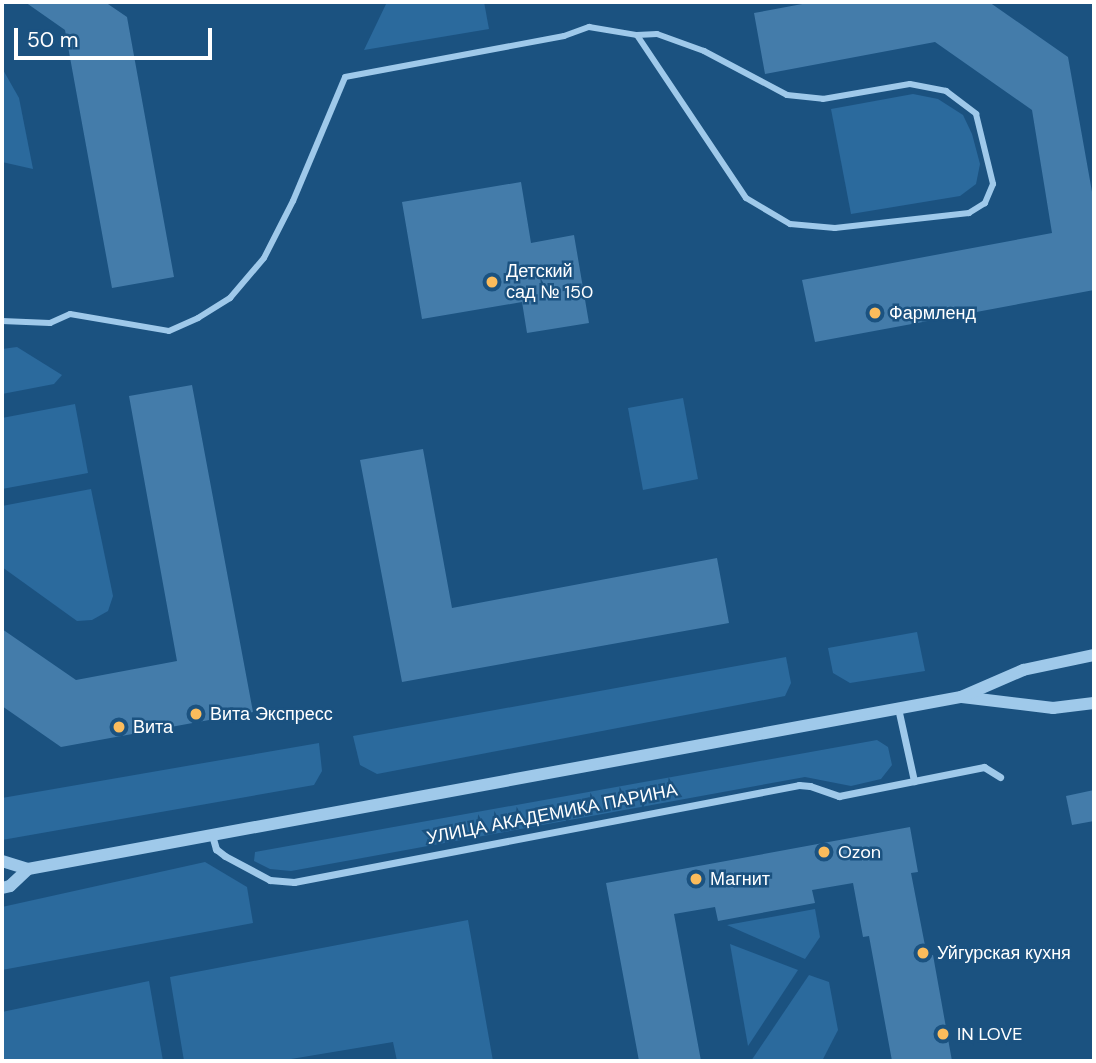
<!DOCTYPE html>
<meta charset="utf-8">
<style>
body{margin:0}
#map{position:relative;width:1096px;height:1063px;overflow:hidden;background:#1b5280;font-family:"DM Sans",sans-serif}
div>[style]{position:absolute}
.green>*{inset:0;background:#2b6a9d}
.building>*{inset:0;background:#447caa}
.pedestrian>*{height:6px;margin:-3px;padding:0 3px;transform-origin:3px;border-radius:3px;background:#9fc9ea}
.minor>*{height:7px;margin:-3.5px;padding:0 3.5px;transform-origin:3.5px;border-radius:3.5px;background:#9fc9ea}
.tertiary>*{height:12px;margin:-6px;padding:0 6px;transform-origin:6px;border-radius:6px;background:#9fc9ea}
.dots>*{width:19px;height:19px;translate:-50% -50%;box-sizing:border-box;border:4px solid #1b5280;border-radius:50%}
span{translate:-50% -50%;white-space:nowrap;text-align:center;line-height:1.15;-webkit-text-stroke:5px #1b5280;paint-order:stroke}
.poi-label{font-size:18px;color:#fff}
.left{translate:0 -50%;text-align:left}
.street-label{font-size:18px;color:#fff}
.frame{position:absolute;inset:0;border:4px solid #fff;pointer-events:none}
.scale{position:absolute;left:14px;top:28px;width:198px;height:32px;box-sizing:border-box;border:4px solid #fff;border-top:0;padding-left:9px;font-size:21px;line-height:24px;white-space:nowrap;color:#fff;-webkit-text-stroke:5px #1b5280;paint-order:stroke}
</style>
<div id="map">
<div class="green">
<div style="clip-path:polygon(387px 2px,484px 2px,489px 29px,364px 50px)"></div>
<div style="clip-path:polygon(2px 68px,19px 98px,33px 169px,2px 162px)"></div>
<div style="clip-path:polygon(913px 94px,938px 99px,963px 115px,972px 134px,980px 164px,976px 184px,960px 196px,851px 214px,831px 109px)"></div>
<div style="clip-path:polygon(17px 347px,62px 375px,54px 384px,2px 394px,2px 349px)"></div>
<div style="clip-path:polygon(683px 398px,698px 479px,643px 490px,628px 408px)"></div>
<div style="clip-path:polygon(75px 404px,88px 473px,2px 489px,2px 418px)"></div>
<div style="clip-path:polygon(91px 489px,113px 596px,108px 611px,92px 620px,77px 621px,2px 567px,2px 506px)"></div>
<div style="clip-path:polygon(917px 632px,925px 671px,850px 683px,833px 673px,828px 648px)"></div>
<div style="clip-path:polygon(786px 657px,791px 683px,785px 696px,377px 774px,360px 765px,353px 736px)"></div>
<div style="clip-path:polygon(877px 740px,888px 747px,892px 765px,881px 779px,851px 786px,805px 777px,291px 871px,270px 869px,254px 861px,255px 852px)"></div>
<div style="clip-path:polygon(319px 743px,322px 771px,314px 785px,2px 840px,2px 798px)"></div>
<div style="clip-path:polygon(205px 862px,247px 887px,253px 923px,2px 970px,2px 907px)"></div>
<div style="clip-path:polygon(815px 909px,820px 937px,805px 959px,727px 925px)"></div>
<div style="clip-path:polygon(468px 920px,493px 1061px,397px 1061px,393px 1042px,279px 1061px,184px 1061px,170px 977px)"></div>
<div style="clip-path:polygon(730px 944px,798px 970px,748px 1046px)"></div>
<div style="clip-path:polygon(809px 975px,829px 982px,838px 1030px,822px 1061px,751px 1061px)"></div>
<div style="clip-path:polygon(149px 981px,163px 1061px,2px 1061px,2px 1012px)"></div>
</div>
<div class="building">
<div style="clip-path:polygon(25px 2px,105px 2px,127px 17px,174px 277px,112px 288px,65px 30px)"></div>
<div style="clip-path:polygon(813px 2px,989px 2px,1068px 57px,1094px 203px,1094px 290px,815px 342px,802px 280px,1052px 233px,1032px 110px,935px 42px,765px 74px,754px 13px)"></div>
<div style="clip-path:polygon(521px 182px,531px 243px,574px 235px,589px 323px,527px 333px,522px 302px,422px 319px,402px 202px)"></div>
<div style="clip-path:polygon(192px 385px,253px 712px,61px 747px,2px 706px,2px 629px,76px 680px,177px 661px,129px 396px)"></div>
<div style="clip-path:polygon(423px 449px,452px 608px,717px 558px,729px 623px,402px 682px,360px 460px)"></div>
<div style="clip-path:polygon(1094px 790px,1094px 821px,1072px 825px,1066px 796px)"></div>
<div style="clip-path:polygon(910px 827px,918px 872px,911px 873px,927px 956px,933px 955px,952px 1061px,892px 1061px,869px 936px,863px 937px,853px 883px,812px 890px,815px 903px,718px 921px,715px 907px,674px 914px,701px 1061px,639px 1061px,606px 883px)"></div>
</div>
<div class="pedestrian">
<div style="left:657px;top:34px;width:50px;rotate:19.9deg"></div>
<div style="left:704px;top:51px;width:94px;rotate:27.9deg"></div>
<div style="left:787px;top:95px;width:36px;rotate:6deg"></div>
<div style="left:823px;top:99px;width:88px;rotate:-9.8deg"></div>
<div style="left:910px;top:84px;width:37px;rotate:11deg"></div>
<div style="left:946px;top:91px;width:38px;rotate:37deg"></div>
<div style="left:976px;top:114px;width:72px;rotate:76.3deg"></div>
<div style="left:993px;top:184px;width:21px;rotate:113deg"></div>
<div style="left:985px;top:203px;width:19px;rotate:148deg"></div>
<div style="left:969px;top:213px;width:135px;rotate:173.6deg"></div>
<div style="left:835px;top:228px;width:45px;rotate:-174.9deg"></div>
<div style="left:790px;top:224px;width:51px;rotate:-149.4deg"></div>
<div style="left:746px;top:198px;width:196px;rotate:-123.8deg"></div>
<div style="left:637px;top:35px;width:20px;rotate:-3deg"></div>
<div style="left:2px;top:321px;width:48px;rotate:2.4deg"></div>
<div style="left:50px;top:323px;width:22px;rotate:-24deg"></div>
<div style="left:70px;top:314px;width:100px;rotate:9.7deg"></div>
<div style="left:169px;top:331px;width:32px;rotate:-24deg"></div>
<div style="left:198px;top:318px;width:38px;rotate:-32deg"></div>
<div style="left:230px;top:298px;width:52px;rotate:-49.6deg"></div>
<div style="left:264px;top:258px;width:64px;rotate:-63deg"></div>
<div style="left:293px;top:201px;width:134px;rotate:-67.2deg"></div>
<div style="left:345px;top:77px;width:223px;rotate:-10.6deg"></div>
<div style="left:564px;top:36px;width:27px;rotate:-20deg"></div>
<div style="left:589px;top:27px;width:49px;rotate:9.5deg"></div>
</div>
<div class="minor">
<div style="left:898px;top:708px;width:75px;rotate:77.6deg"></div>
<div style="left:212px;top:835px;width:15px;rotate:74deg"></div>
<div style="left:216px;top:849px;width:11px;rotate:38deg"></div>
<div style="left:225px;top:856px;width:51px;rotate:28.1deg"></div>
<div style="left:270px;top:880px;width:24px;rotate:5deg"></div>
<div style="left:294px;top:882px;width:514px;rotate:-10.87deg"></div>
<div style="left:799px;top:785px;width:11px;rotate:5deg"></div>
<div style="left:810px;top:786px;width:31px;rotate:19deg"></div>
<div style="left:839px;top:796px;width:148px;rotate:-11.3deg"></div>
<div style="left:984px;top:767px;width:19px;rotate:32deg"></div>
</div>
<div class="tertiary">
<div style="left:962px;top:697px;width:92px;rotate:6.9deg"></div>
<div style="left:1053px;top:708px;width:41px;rotate:-7deg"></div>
<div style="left:2px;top:861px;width:27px;rotate:17deg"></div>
<div style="left:28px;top:869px;width:949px;rotate:-10.45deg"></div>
<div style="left:961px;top:697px;width:68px;rotate:-23.5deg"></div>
<div style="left:1023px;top:670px;width:73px;rotate:-11.9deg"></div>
<div style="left:2px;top:888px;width:8px;rotate:-14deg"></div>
<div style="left:10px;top:886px;width:25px;rotate:-43deg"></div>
</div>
<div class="dots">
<div style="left:492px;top:282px;background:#fbbc5c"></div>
<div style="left:875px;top:313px;background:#fbbc5c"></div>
<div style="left:196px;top:714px;background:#fbbc5c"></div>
<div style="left:119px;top:727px;background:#fbbc5c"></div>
<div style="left:824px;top:852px;background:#fbbc5c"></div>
<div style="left:696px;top:879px;background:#fbbc5c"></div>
<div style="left:923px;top:953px;background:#fbbc5c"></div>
<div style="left:943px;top:1034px;background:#fbbc5c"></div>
</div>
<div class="poi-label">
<span class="left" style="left:506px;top:282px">Детский<br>сад № 150</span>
<span class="left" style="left:889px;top:313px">Фармленд</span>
<span class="left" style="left:210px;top:714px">Вита Экспресс</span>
<span class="left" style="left:133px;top:727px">Вита</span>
<span class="left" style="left:838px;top:852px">Ozon</span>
<span class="left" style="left:710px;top:879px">Магнит</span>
<span class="left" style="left:937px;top:953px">Уйгурская кухня</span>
<span class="left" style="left:957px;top:1034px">IN LOVE</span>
</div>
<div class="street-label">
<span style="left:552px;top:814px;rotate:-11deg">УЛИЦА АКАДЕМИКА ПАРИНА</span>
</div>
<div class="frame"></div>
<div class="scale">50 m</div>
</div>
